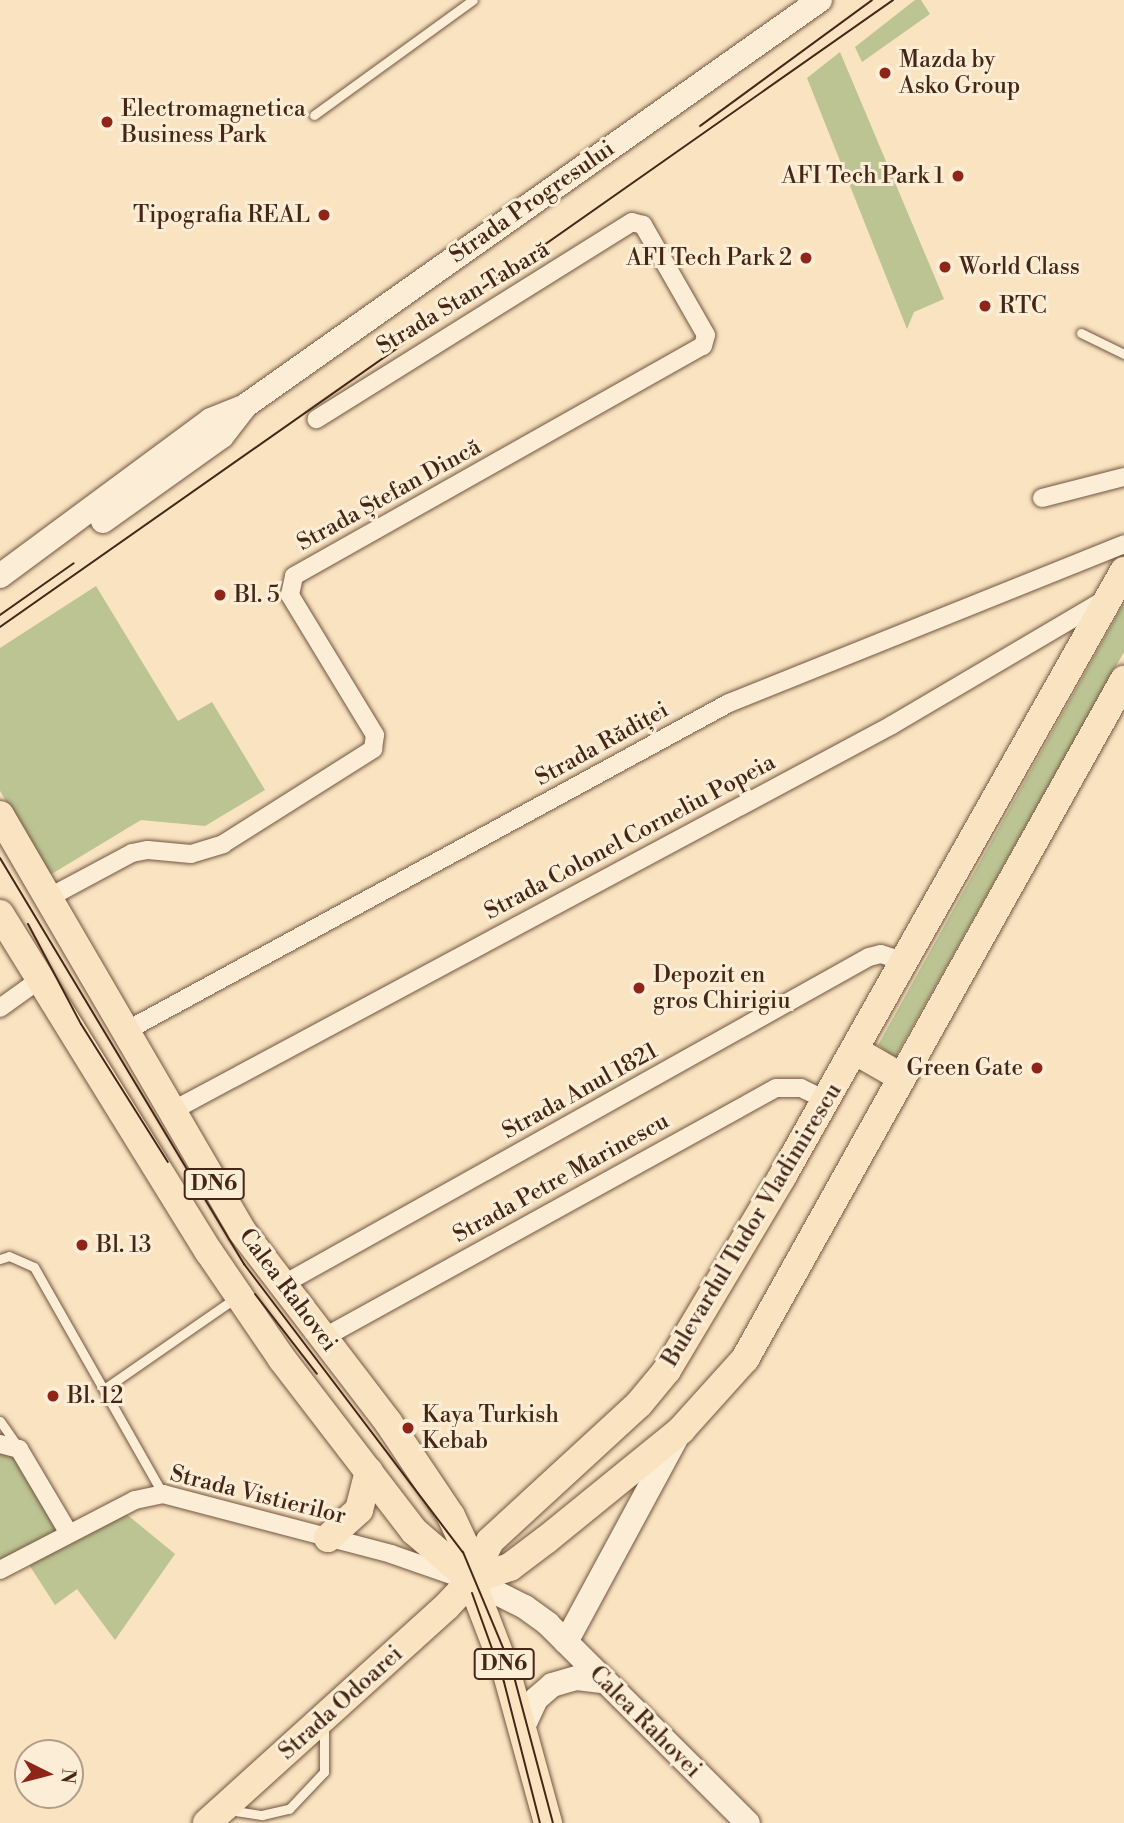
<!DOCTYPE html>
<meta charset="utf-8">
<style>
body{margin:0}
#map{position:relative;width:1124px;height:1823px;overflow:hidden;background:#f9e3c0;font-family:"Libre Bodoni",serif}
div>[style]{position:absolute}
.green>*{inset:0;background:#bcc493}
.roads{filter:drop-shadow(0 0 2px #735541) drop-shadow(0 0 2px #735541)}
.lane>*{height:9px;margin:-4.5px;padding:0 4.5px;transform-origin:4.5px;border-radius:4.5px;background:#fbedd6}
.street>*{height:18px;margin:-9px;padding:0 9px;transform-origin:9px;border-radius:9px;background:#fbedd6}
.secondary>*{height:24px;margin:-12px;padding:0 12px;transform-origin:12px;border-radius:12px;background:#fbedd6}
.primary>*{height:28px;margin:-14px;padding:0 14px;transform-origin:14px;border-radius:14px;background:#f9e3c0}
.tram>*{height:2px;margin:-1px;padding:0 1px;transform-origin:1px;border-radius:1px;background:#462617}
.dots>*{width:19px;height:19px;translate:-50% -50%;box-sizing:border-box;border:4px solid #fbedd6;border-radius:50%}
span{translate:-50% -50%;white-space:nowrap;text-align:center;line-height:1.15;-webkit-text-stroke:6px #fbedd6;paint-order:stroke}
.shield-label span{padding:2px 5px;background:#fbedd6;border:2px solid;border-radius:5px;-webkit-text-stroke-width:0}
.shield-label{font-size:21px;color:#462617;font-weight:700}
.poi-label{font-size:23px;color:#462617}
.left{translate:0 -50%;text-align:left}
.right{translate:-100% -50%;text-align:right}
.street-label{font-size:23px;color:#462617}
.north{position:absolute;left:14px;top:1739px;width:70px;height:70px;box-sizing:border-box;background:#fbedd6;border:2px solid #b39d8a;border-radius:50%;rotate:96deg;font-size:19px;font-weight:700;line-height:28px;text-align:center;color:#462617}
.north::after{content:'';display:block;margin:auto;width:24px;height:32px;background:#8f2418;clip-path:polygon(50% 0,100% 100%,50% 72%,0 100%)}
</style>
<div id="map">
<div class="green">
<div style="clip-path:polygon(915px 0,921px 0,930px 14px,862px 62px,855px 47px)"></div>
<div style="clip-path:polygon(840px 52px,944px 299px,914px 312px,907px 329px,807px 78px)"></div>
<div style="clip-path:polygon(96px 586px,178px 721px,212px 702px,265px 790px,205px 826px,141px 820px,50px 875px,0 791px,0 648px)"></div>
<div style="clip-path:polygon(1124px 603px,1124px 652px,896px 1056px,892px 1056px,878px 1045px)"></div>
<div style="clip-path:polygon(0 1444px,19px 1449px,68px 1532px,119px 1508px,175px 1554px,115px 1640px,77px 1589px,55px 1605px,24px 1557px,0 1570px)"></div>
</div>
<div class="roads">
<div class="lane">
<div style="left:314px;top:115px;width:196px;rotate:-35.9deg"></div>
<div style="left:1081px;top:333px;width:48px;rotate:26deg"></div>
<div style="left:0;top:1259px;width:9px;rotate:-18deg"></div>
<div style="left:9px;top:1256px;width:27px;rotate:24deg"></div>
<div style="left:34px;top:1267px;width:261px;rotate:60.4deg"></div>
<div style="left:104px;top:1389px;width:162px;rotate:-34.7deg"></div>
<div style="left:0;top:1421px;width:29px;rotate:55deg"></div>
<div style="left:229px;top:1810px;width:33px;rotate:9deg"></div>
<div style="left:262px;top:1815px;width:28px;rotate:-13deg"></div>
<div style="left:289px;top:1809px;width:51px;rotate:-46.6deg"></div>
<div style="left:324px;top:1772px;width:47px;rotate:-90deg"></div>
</div>
<div class="street">
<div style="left:1042px;top:498px;width:85px;rotate:-14.4deg"></div>
<div style="left:48px;top:898px;width:95px;rotate:-28.2deg"></div>
<div style="left:132px;top:853px;width:16px;rotate:-11deg"></div>
<div style="left:148px;top:850px;width:43px;rotate:5.3deg"></div>
<div style="left:191px;top:854px;width:34px;rotate:-17deg"></div>
<div style="left:223px;top:844px;width:178px;rotate:-32.3deg"></div>
<div style="left:373px;top:749px;width:14px;rotate:-82deg"></div>
<div style="left:375px;top:735px;width:164px;rotate:-121.3deg"></div>
<div style="left:290px;top:595px;width:19px;rotate:-78deg"></div>
<div style="left:294px;top:576px;width:469px;rotate:-29.4deg"></div>
<div style="left:703px;top:346px;width:11px;rotate:-75deg"></div>
<div style="left:706px;top:335px;width:127px;rotate:-119.8deg"></div>
<div style="left:643px;top:225px;width:11px;rotate:-165deg"></div>
<div style="left:632px;top:222px;width:372px;rotate:148deg"></div>
<div style="left:0;top:1008px;width:48px;rotate:-35.7deg"></div>
<div style="left:124px;top:1032px;width:689px;rotate:-28.54deg"></div>
<div style="left:729px;top:703px;width:426px;rotate:-21.9deg"></div>
<div style="left:170px;top:1112px;width:819px;rotate:-28.19deg"></div>
<div style="left:892px;top:725px;width:248px;rotate:-30.5deg"></div>
<div style="left:282px;top:1285px;width:672px;rotate:-29.2deg"></div>
<div style="left:869px;top:957px;width:12px;rotate:-14deg"></div>
<div style="left:881px;top:954px;width:23px;rotate:18deg"></div>
<div style="left:323px;top:1338px;width:517px;rotate:-28.89deg"></div>
<div style="left:776px;top:1088px;width:25px"></div>
<div style="left:801px;top:1088px;width:28px;rotate:26deg"></div>
<div style="left:0;top:1444px;width:20px;rotate:15deg"></div>
<div style="left:19px;top:1449px;width:96px;rotate:59.4deg"></div>
<div style="left:0;top:1570px;width:152px;rotate:-27.4deg"></div>
<div style="left:135px;top:1500px;width:29px;rotate:-12deg"></div>
<div style="left:163px;top:1494px;width:236px;rotate:14.7deg"></div>
<div style="left:391px;top:1554px;width:73px;rotate:19.2deg"></div>
</div>
<div class="secondary">
<div style="left:103px;top:521px;width:146px;rotate:-35.5deg"></div>
<div style="left:222px;top:436px;width:34px;rotate:-52deg"></div>
<div style="left:0;top:576px;width:262px;rotate:-36.5deg"></div>
<div style="left:211px;top:420px;width:37px;rotate:-22deg"></div>
<div style="left:245px;top:406px;width:704px;rotate:-35.23deg"></div>
<div style="left:471px;top:1580px;width:60px;rotate:26.6deg"></div>
<div style="left:525px;top:1607px;width:29px;rotate:36deg"></div>
<div style="left:548px;top:1624px;width:282px;rotate:44.9deg"></div>
<div style="left:566px;top:1642px;width:238px;rotate:-61.6deg"></div>
<div style="left:523px;top:1727px;width:31px;rotate:-65deg"></div>
<div style="left:536px;top:1699px;width:21px;rotate:-41deg"></div>
<div style="left:552px;top:1685px;width:26px;rotate:-16deg"></div>
<div style="left:577px;top:1678px;width:25px;rotate:7deg"></div>
</div>
<div class="primary">
<div style="left:0;top:815px;width:481px;rotate:59.8deg"></div>
<div style="left:242px;top:1231px;width:240px;rotate:52.6deg"></div>
<div style="left:388px;top:1422px;width:113px;rotate:56.2deg"></div>
<div style="left:451px;top:1516px;width:40px;rotate:65deg"></div>
<div style="left:468px;top:1552px;width:28px;rotate:84deg"></div>
<div style="left:471px;top:1580px;width:101px;rotate:69deg"></div>
<div style="left:507px;top:1674px;width:155px;rotate:74.6deg"></div>
<div style="left:0;top:914px;width:397px;rotate:58.3deg"></div>
<div style="left:209px;top:1252px;width:130px;rotate:55.7deg"></div>
<div style="left:282px;top:1359px;width:217px;rotate:52.5deg"></div>
<div style="left:414px;top:1531px;width:75px;rotate:40.7deg"></div>
<div style="left:854px;top:1050px;width:54px;rotate:29.9deg"></div>
<div style="left:328px;top:1538px;width:42px;rotate:-42.1deg"></div>
<div style="left:359px;top:1510px;width:40px;rotate:-75.6deg"></div>
<div style="left:471px;top:1580px;width:41px;rotate:-18.4deg"></div>
<div style="left:510px;top:1567px;width:46px;rotate:-37.1deg"></div>
<div style="left:547px;top:1539px;width:173px;rotate:-39.1deg"></div>
<div style="left:681px;top:1430px;width:96px;rotate:-48deg"></div>
<div style="left:745px;top:1359px;width:778px;rotate:-60.83deg"></div>
<div style="left:207px;top:1823px;width:322px;rotate:-42.1deg"></div>
<div style="left:446px;top:1607px;width:37px;rotate:-47deg"></div>
<div style="left:471px;top:1580px;width:43px;rotate:-64deg"></div>
<div style="left:490px;top:1541px;width:202px;rotate:-42.6deg"></div>
<div style="left:639px;top:1404px;width:44px;rotate:-50.5deg"></div>
<div style="left:667px;top:1370px;width:225px;rotate:-59.2deg"></div>
<div style="left:782px;top:1177px;width:696px;rotate:-60.56deg"></div>
</div>
</div>
<div class="tram">
<div style="left:700px;top:126px;width:213px;rotate:-36.2deg"></div>
<div style="left:0;top:615px;width:90px;rotate:-35.1deg"></div>
<div style="left:0;top:627px;width:1091px;rotate:-35.07deg"></div>
<div style="left:0;top:858px;width:474px;rotate:59deg"></div>
<div style="left:244px;top:1264px;width:362px;rotate:52.8deg"></div>
<div style="left:463px;top:1552px;width:127px;rotate:67.3deg"></div>
<div style="left:512px;top:1669px;width:159px;rotate:75.1deg"></div>
<div style="left:28px;top:924px;width:113px;rotate:62.1deg"></div>
<div style="left:81px;top:1024px;width:163px;rotate:57.8deg"></div>
<div style="left:255px;top:1294px;width:101px;rotate:52.2deg"></div>
<div style="left:472px;top:1593px;width:95px;rotate:70.2deg"></div>
<div style="left:504px;top:1682px;width:146px;rotate:75.7deg"></div>
</div>
<div class="dots">
<div style="left:885px;top:73px;background:#8f2418"></div>
<div style="left:107px;top:122px;background:#8f2418"></div>
<div style="left:958px;top:176px;background:#8f2418"></div>
<div style="left:324px;top:215px;background:#8f2418"></div>
<div style="left:806px;top:258px;background:#8f2418"></div>
<div style="left:945px;top:267px;background:#8f2418"></div>
<div style="left:985px;top:306px;background:#8f2418"></div>
<div style="left:220px;top:595px;background:#8f2418"></div>
<div style="left:639px;top:988px;background:#8f2418"></div>
<div style="left:1037px;top:1068px;background:#8f2418"></div>
<div style="left:82px;top:1245px;background:#8f2418"></div>
<div style="left:53px;top:1396px;background:#8f2418"></div>
<div style="left:408px;top:1428px;background:#8f2418"></div>
</div>
<div class="shield-label">
<span style="left:214px;top:1184px">DN6</span>
<span style="left:504px;top:1664px">DN6</span>
</div>
<div class="poi-label">
<span class="left" style="left:899px;top:73px">Mazda by<br>Asko Group</span>
<span class="left" style="left:121px;top:122px">Electromagnetica<br>Business Park</span>
<span class="right" style="left:944px;top:176px">AFI Tech Park 1</span>
<span class="right" style="left:310px;top:215px">Tipografia REAL</span>
<span class="right" style="left:792px;top:258px">AFI Tech Park 2</span>
<span class="left" style="left:959px;top:267px">World Class</span>
<span class="left" style="left:999px;top:306px">RTC</span>
<span class="left" style="left:234px;top:595px">Bl. 5</span>
<span class="left" style="left:653px;top:988px">Depozit en<br>gros Chirigiu</span>
<span class="right" style="left:1023px;top:1068px">Green Gate</span>
<span class="left" style="left:96px;top:1245px">Bl. 13</span>
<span class="left" style="left:67px;top:1396px">Bl. 12</span>
<span class="left" style="left:422px;top:1428px">Kaya Turkish<br>Kebab</span>
</div>
<div class="street-label">
<span style="left:532px;top:202px;rotate:-35deg">Strada Progresului</span>
<span style="left:463px;top:298px;rotate:-31deg">Strada Stan Tabară</span>
<span style="left:389px;top:495px;rotate:-29deg">Strada Ștefan Dincă</span>
<span style="left:602px;top:744px;rotate:-29deg">Strada Rădiței</span>
<span style="left:630px;top:837px;rotate:-28deg">Strada Colonel Corneliu Popeia</span>
<span style="left:580px;top:1091px;rotate:-29deg">Strada Anul 1821</span>
<span style="left:561px;top:1178px;rotate:-29deg">Strada Petre Marinescu</span>
<span style="left:752px;top:1225px;rotate:-59deg">Bulevardul Tudor Vladimirescu</span>
<span style="left:288px;top:1290px;rotate:53deg">Calea Rahovei</span>
<span style="left:258px;top:1495px;rotate:14deg">Strada Vistierilor</span>
<span style="left:341px;top:1703px;rotate:-42deg">Strada Odoarei</span>
<span style="left:645px;top:1722px;rotate:45deg">Calea Rahovei</span>
</div>
<div class="north">N</div>
</div>
